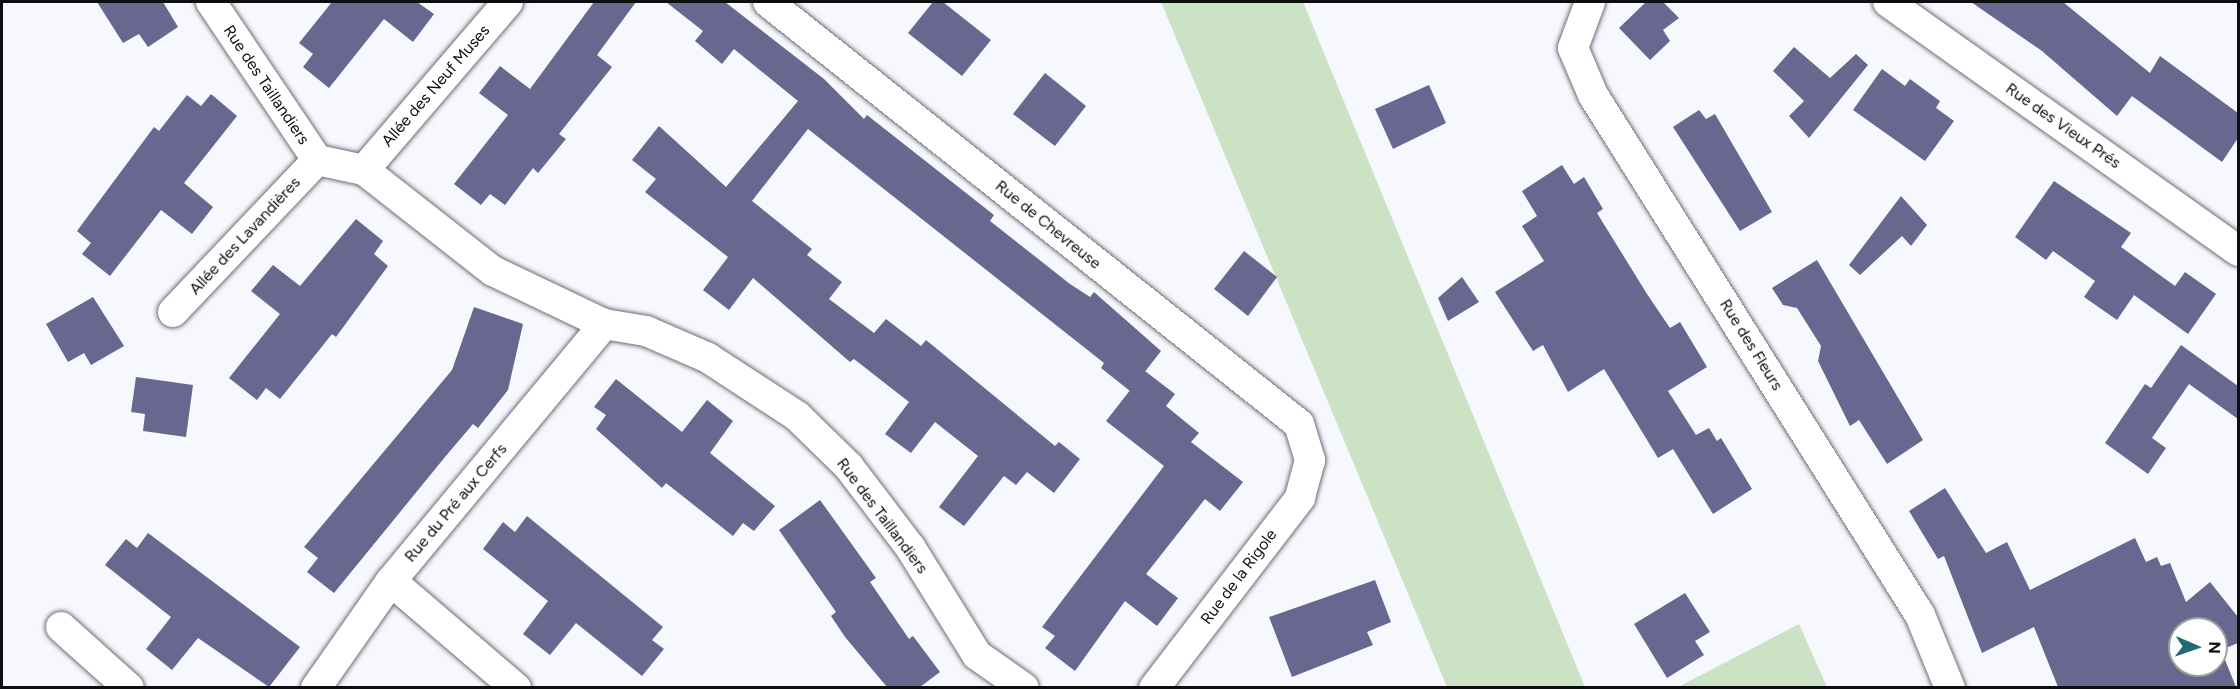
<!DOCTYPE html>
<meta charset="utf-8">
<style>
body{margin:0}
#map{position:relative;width:2240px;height:689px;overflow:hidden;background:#f7f7fe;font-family:Figtree,sans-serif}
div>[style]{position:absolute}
.green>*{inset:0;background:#cce2c5}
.building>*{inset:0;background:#68678f}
.roads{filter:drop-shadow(0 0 2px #6e6e75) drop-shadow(0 0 2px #6e6e75)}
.minor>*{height:30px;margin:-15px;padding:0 15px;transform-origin:15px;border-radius:15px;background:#fff}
span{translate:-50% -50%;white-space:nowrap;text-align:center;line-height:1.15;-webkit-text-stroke:5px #fff;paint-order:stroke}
.street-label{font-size:16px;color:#0e0e11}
.frame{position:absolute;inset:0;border:3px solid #0e0e11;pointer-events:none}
.north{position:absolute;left:2168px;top:617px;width:60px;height:60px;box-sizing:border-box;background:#fff;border:2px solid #9f9fa0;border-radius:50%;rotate:92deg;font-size:16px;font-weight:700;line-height:24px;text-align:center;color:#0e0e11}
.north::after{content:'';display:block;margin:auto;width:21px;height:27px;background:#24697a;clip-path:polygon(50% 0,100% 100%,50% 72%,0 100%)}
</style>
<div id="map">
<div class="green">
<div style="clip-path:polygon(1161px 2px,1303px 2px,1585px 687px,1447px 687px)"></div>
<div style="clip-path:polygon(1799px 624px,1827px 687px,1678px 687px)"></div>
</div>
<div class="building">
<div style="clip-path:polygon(97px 2px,163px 2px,178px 27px,148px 47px,139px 34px,123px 43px)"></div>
<div style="clip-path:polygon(332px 2px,417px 2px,434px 14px,413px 42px,384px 19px,329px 88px,303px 67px,313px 54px,299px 43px)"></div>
<div style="clip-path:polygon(594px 2px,636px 2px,597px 55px,612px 67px,559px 134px,566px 139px,538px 173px,533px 168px,505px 205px,490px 194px,481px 205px,454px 184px,508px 115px,479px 93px,500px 66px,530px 89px)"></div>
<div style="clip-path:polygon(666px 2px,725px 2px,824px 79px,864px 119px,867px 115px,994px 215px,990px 221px,1070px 284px,1090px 297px,1094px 292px,1161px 351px,1130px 391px,1101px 368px,1104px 363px,808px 129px,752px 201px,812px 249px,807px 255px,842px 282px,829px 299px,874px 333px,886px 319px,921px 346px,926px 340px,1055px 446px,1059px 442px,1080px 459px,1054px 493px,1027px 472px,1016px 485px,1004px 476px,964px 526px,939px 507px,978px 456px,935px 422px,911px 453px,885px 434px,909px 402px,854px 359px,850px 362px,753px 278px,729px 310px,703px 290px,728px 257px,645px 192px,656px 179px,632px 160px,659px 126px,726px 187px,798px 101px,734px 49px,722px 64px,695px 41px,703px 31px)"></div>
<div style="clip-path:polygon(933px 2px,943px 2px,991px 40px,962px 76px,908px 33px)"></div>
<div style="clip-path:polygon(1646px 2px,1663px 2px,1679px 18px,1663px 30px,1670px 41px,1650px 60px,1619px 28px)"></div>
<div style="clip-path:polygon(1971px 2px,2063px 2px,2150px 73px,2160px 56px,2238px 113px,2238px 138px,2222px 162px,2132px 96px,2117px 116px,2042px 51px)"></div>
<div style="clip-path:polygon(1794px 47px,1830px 78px,1856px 54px,1868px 65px,1809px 138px,1789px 116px,1804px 101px,1773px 71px)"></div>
<div style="clip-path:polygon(1882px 69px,1905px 86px,1910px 79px,1940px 101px,1936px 108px,1954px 121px,1925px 161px,1853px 110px)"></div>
<div style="clip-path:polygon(1045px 73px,1086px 106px,1055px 146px,1013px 114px)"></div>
<div style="clip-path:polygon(1429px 85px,1446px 123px,1393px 149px,1375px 109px)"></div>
<div style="clip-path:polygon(211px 94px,237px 116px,184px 183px,213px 207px,192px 234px,161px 210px,110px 276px,82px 254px,91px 243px,77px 231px,154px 127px,159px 131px,187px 95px,201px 106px)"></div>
<div style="clip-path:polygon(1699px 110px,1706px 119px,1715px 114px,1772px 212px,1740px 231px,1673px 127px)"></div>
<div style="clip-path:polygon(1562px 165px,1574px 184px,1584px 177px,1603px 209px,1597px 213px,1647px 294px,1670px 328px,1680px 322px,1707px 367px,1668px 391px,1696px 435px,1709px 428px,1717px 441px,1721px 438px,1752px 489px,1713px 514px,1673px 449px,1658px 458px,1604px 369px,1568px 392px,1543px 345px,1533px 351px,1495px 292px,1544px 261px,1522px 226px,1537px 216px,1522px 191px)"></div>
<div style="clip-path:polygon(2054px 181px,2131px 233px,2121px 247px,2175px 286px,2185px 272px,2216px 294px,2188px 334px,2134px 295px,2117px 320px,2084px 297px,2095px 281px,2053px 251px,2046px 260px,2015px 237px)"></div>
<div style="clip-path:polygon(1901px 196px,1927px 225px,1911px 246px,1902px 236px,1860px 275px,1849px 265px)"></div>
<div style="clip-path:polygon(356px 219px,383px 241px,374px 254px,388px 266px,336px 337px,332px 334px,280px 399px,266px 388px,257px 400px,229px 378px,280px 314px,251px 291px,273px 265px,300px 286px)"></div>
<div style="clip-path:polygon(1244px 251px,1277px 277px,1248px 316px,1214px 289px)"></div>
<div style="clip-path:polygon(1817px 260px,1923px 440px,1887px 464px,1859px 420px,1850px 426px,1818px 361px,1821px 346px,1797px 308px,1783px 305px,1772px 288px)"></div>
<div style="clip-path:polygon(1462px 277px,1479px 302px,1448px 321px,1438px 298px)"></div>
<div style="clip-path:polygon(93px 297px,124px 346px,91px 365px,84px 353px,68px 362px,46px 324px)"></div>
<div style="clip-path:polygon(474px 307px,523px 324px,508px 390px,478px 428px,473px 424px,445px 457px,334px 593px,307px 572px,318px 558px,304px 547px,452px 370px)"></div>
<div style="clip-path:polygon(2181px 345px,2238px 386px,2238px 419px,2189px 384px,2152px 438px,2166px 448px,2148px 474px,2105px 443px,2145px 384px,2151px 388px)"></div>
<div style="clip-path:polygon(1145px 371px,1175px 394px,1166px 406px,1199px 433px,1191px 442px,1243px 482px,1220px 511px,1205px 499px,1146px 574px,1178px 598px,1157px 626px,1125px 601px,1075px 671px,1045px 648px,1055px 636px,1042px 627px,1164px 466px,1106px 421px)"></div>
<div style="clip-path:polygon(136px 377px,193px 385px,186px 437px,143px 431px,145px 414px,131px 412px)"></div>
<div style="clip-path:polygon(616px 379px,682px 432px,707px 400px,733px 421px,710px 453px,775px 506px,754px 531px,743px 523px,733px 536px,666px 483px,662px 488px,596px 429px,606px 415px,594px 407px)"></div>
<div style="clip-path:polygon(evenodd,1945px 488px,1986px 553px,2007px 542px,2030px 590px,2135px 538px,2146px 562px,2157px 557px,2161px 566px,2170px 563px,2186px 602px,2210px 582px,2238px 617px,2238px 643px,2221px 650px,2236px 687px,2058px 687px,2034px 627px,1982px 653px,1944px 556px,1938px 559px,1909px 511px,1945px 488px,2180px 629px,2216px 629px,2216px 665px,2180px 665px,2180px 629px)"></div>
<div style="clip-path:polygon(820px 500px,876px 578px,870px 582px,909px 639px,913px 636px,940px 672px,920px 687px,887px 687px,845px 637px,831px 616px,836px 612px,779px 530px)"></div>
<div style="clip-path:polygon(527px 516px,663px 627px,652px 640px,664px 649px,642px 676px,576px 623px,550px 655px,523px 634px,548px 601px,483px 549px,503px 522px,515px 532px)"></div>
<div style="clip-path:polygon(148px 533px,300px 647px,269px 687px,198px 638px,172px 670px,146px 649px,171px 617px,105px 565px,126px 539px,137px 548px)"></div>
<div style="clip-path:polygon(1375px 580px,1391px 622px,1367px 632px,1373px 645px,1292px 677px,1269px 617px)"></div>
<div style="clip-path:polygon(1685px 593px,1710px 632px,1695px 641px,1704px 655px,1667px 678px,1634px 624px)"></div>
</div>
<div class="roads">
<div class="minor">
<div style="left:211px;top:2px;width:190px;rotate:56.1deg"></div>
<div style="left:317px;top:160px;width:48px;rotate:12deg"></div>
<div style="left:364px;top:170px;width:164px;rotate:38.1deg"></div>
<div style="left:493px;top:271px;width:123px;rotate:25.5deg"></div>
<div style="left:604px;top:324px;width:43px;rotate:9.5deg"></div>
<div style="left:646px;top:331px;width:68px;rotate:23.5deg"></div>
<div style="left:708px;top:358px;width:106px;rotate:33.1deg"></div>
<div style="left:797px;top:416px;width:73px;rotate:44.4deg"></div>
<div style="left:849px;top:467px;width:101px;rotate:52.7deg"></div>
<div style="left:910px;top:547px;width:127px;rotate:58.2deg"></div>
<div style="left:977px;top:655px;width:57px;rotate:35.1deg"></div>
<div style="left:768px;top:2px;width:678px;rotate:38.48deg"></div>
<div style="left:1299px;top:424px;width:38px;rotate:73deg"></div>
<div style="left:1310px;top:460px;width:39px;rotate:105deg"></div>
<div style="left:1300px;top:498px;width:240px;rotate:127.5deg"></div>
<div style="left:1590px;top:2px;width:49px;rotate:110.3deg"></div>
<div style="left:1573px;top:48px;width:51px;rotate:66.9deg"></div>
<div style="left:1593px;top:95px;width:614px;rotate:57.84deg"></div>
<div style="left:1920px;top:615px;width:79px;rotate:67.7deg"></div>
<div style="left:1888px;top:2px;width:430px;rotate:35.4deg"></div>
<div style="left:364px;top:170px;width:221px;rotate:-49.4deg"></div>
<div style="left:173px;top:312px;width:209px;rotate:-46.5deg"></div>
<div style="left:391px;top:581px;width:165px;rotate:40.6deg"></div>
<div style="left:61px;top:627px;width:91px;rotate:41.9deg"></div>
<div style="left:316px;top:688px;width:131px;rotate:-55deg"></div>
<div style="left:391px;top:581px;width:334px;rotate:-50.3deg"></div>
</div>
</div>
<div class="street-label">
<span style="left:266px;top:85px;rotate:56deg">Rue des Taillandiers</span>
<span style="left:436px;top:86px;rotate:-49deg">Allée des Neuf Muses</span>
<span style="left:2063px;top:126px;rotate:35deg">Rue des Vieux Prés</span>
<span style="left:1048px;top:225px;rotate:39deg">Rue de Chevreuse</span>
<span style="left:245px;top:236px;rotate:-47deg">Allée des Lavandières</span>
<span style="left:1751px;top:345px;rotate:58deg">Rue des Fleurs</span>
<span style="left:456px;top:503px;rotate:-50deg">Rue du Pré aux Cerfs</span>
<span style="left:882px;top:516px;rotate:53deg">Rue des Taillandiers</span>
<span style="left:1239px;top:577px;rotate:-53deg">Rue de la Rigole</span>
</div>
<div class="frame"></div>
<div class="north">N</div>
</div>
